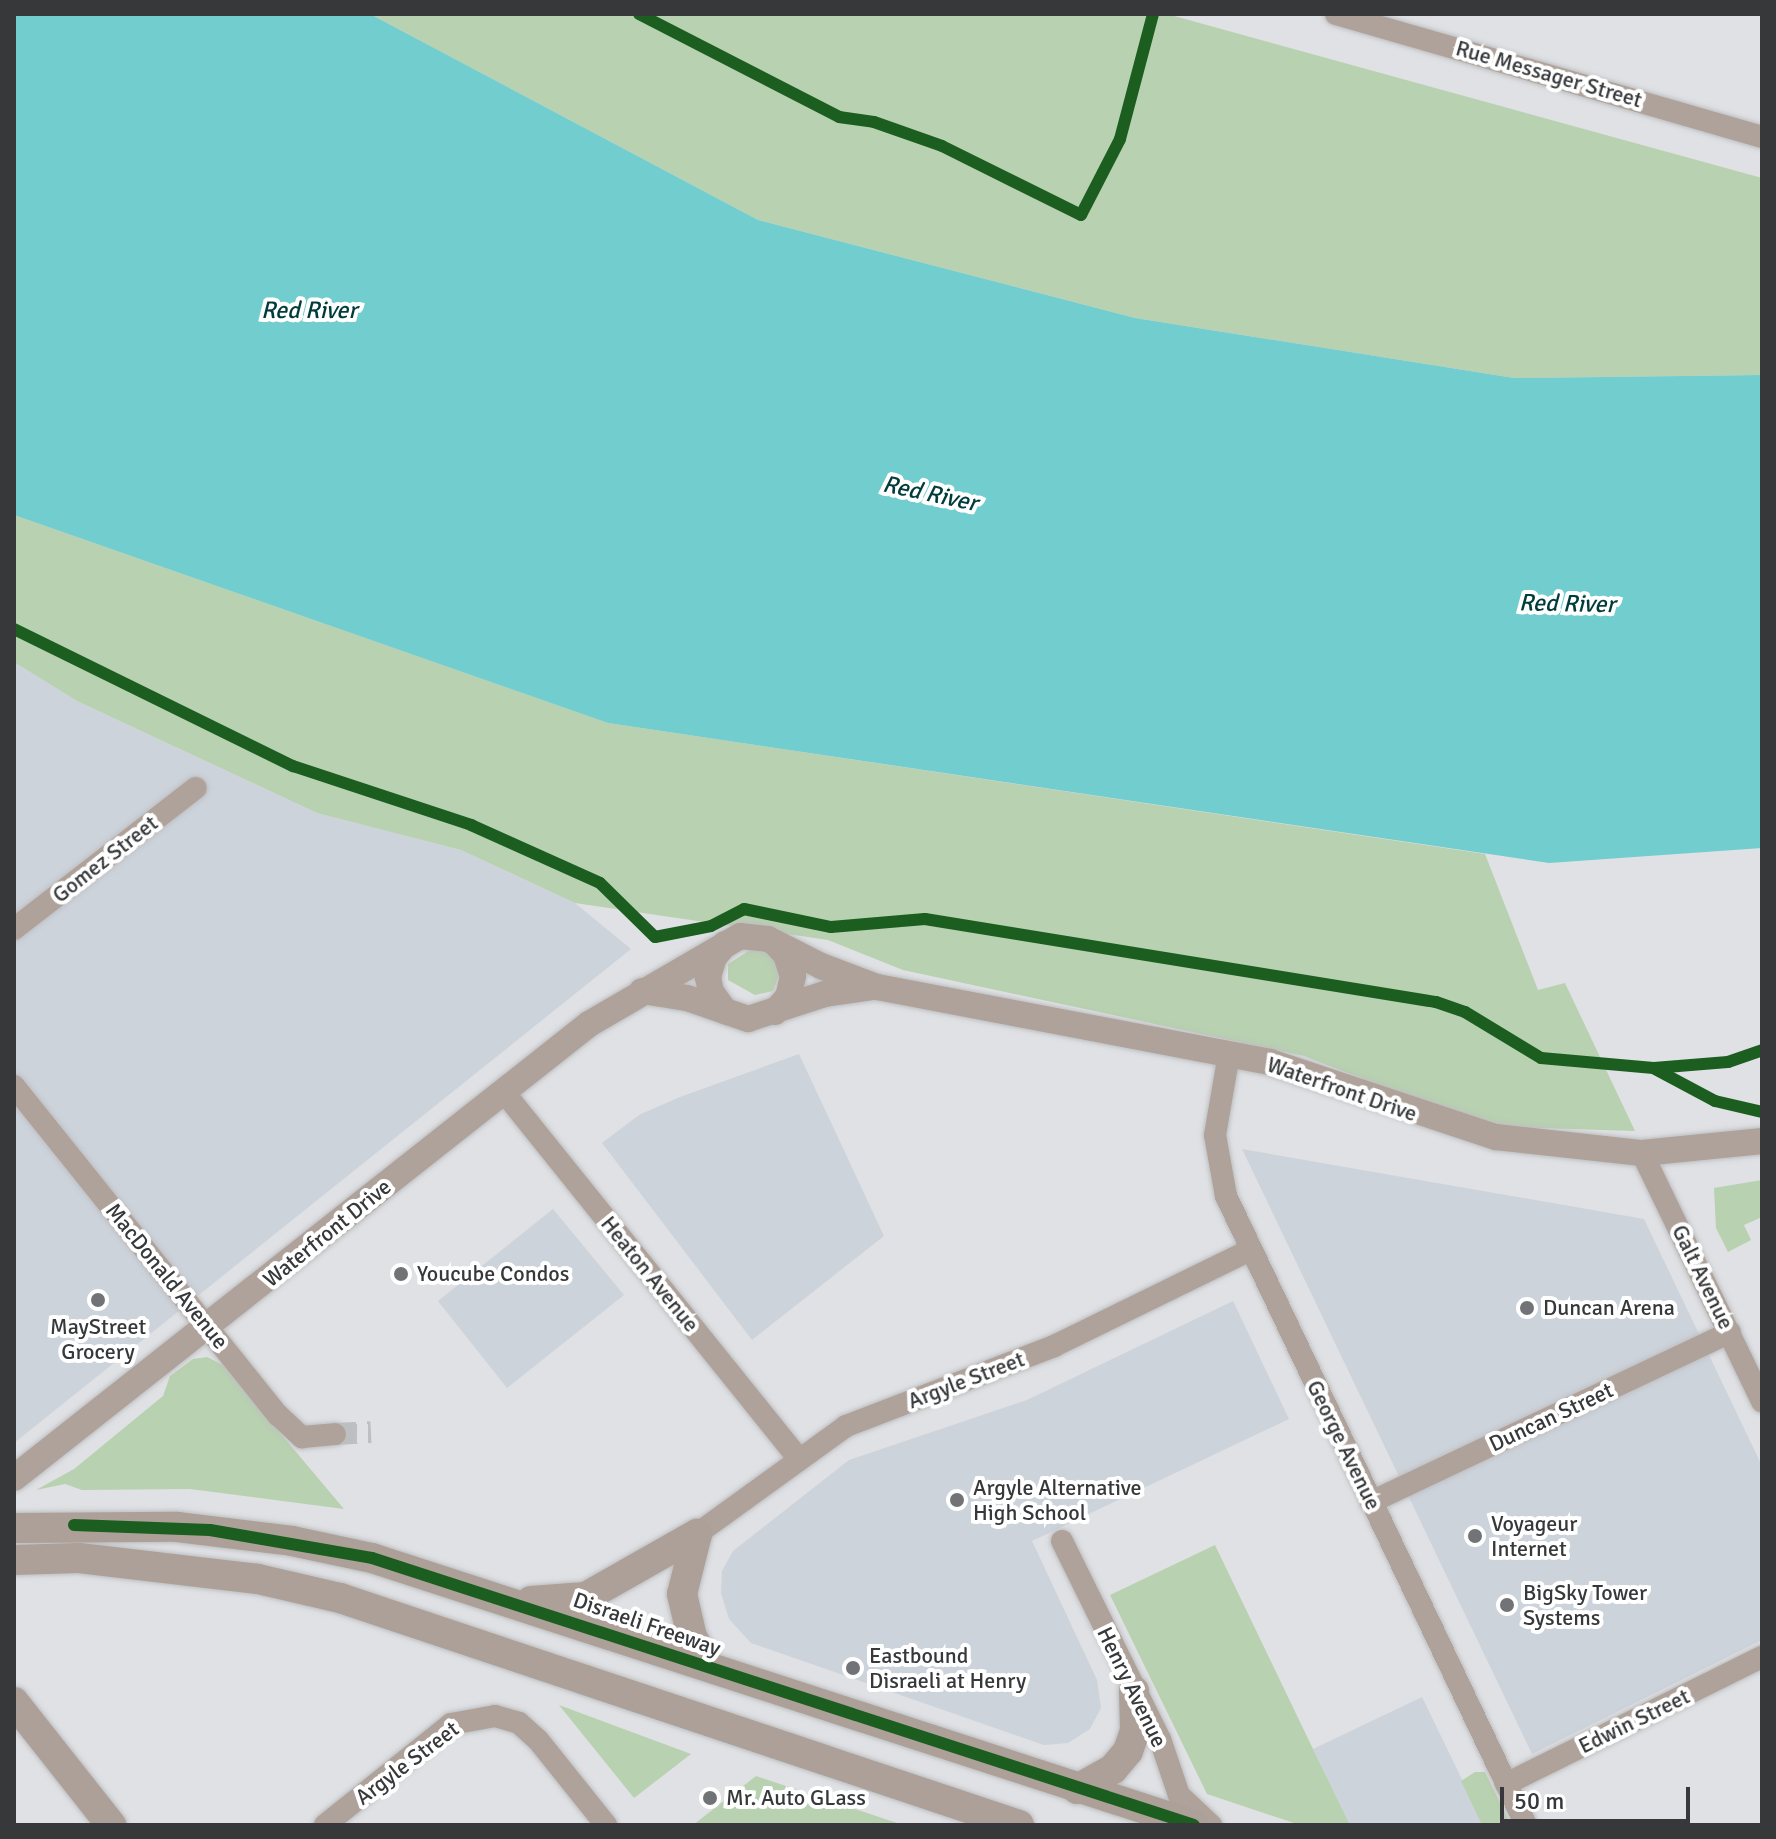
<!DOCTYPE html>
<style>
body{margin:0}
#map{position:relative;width:1776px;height:1839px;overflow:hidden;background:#dfe1e4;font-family:Signika,sans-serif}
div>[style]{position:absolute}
.built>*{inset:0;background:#cdd3db}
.green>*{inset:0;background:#b8d1b0}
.water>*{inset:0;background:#72cdce}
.minor-tunnel>*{height:22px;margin-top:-11px;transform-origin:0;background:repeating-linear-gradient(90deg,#bdbfc2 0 22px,transparent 0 33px)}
.roads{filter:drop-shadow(0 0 2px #bebfc1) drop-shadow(0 0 2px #bebfc1)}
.minor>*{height:22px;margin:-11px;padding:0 11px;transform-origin:11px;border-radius:11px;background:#aea29a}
.tertiary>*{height:26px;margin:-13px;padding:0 13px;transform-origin:13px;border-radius:13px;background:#aea29a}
.secondary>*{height:30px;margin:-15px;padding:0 15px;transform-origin:15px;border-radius:15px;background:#aca098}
.cycleway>*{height:12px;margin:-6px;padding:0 6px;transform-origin:6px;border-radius:6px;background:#1b5e20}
.dots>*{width:22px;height:22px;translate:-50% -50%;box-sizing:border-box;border:4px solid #fff;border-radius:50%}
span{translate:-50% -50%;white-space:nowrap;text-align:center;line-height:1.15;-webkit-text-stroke:8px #fff;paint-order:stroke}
.street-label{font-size:22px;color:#36383a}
.poi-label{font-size:22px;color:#36383a}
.left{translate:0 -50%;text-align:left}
.water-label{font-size:24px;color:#003c3c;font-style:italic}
.frame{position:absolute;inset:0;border:16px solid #36383a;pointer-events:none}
.scale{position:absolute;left:1500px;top:1787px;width:190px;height:36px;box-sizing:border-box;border:4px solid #36383a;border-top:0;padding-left:10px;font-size:24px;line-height:28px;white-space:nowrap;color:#36383a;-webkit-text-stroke:6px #fff;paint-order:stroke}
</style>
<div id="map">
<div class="built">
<div style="clip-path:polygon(14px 662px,77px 701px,317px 813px,461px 850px,575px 903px,631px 949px,14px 1443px)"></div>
<div style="clip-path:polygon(799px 1054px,884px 1236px,752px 1340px,602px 1143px,639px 1115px,680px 1097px)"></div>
<div style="clip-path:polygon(1242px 1149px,1644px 1219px,1762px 1466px,1762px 1640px,1532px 1754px)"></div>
<div style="clip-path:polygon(553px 1209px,624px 1295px,507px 1388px,438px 1301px)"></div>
<div style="clip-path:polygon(1233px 1301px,1289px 1419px,1032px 1541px,1097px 1680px,1101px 1708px,1090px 1729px,1068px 1743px,1044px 1745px,751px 1643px,729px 1619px,721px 1593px,722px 1571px,733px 1551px,849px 1460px,1027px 1400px)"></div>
<div style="clip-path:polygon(1422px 1697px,1484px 1825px,1350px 1825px,1313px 1749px)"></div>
</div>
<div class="green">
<div style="clip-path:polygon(370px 14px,1167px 14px,1762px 178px,1762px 375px,1514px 378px,1135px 318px,758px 220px)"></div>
<div style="clip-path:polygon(14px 515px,608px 723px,1485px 854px,1538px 990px,1565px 983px,1635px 1131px,1506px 1127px,1415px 1099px,1304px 1056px,903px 970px,828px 940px,575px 903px,461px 850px,317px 813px,77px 701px,14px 662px)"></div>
<div style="clip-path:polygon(750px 950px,766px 951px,781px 970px,773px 991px,755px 995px,728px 980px,728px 964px)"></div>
<div style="clip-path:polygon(1762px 1180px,1762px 1217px,1744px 1225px,1751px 1240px,1728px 1252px,1716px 1228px,1714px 1188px)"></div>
<div style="clip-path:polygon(207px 1357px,223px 1365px,344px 1509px,190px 1489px,82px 1490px,65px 1484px,36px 1490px,74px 1469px,163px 1396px,170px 1376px,193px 1359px)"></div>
<div style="clip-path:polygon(1215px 1545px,1313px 1749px,1350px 1825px,1300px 1825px,1207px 1794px,1110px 1595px)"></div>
<div style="clip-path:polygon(559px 1705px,691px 1754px,634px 1798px)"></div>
<div style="clip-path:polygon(1475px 1772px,1485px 1772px,1511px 1825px,1482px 1825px,1461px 1781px)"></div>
<div style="clip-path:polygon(756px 1776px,903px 1825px,693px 1825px)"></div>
</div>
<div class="water">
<div style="clip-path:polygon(14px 14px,370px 14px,758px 220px,1135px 318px,1514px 378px,1762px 375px,1762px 848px,1549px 863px,608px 723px,14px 515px)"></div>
</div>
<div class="minor-tunnel">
<div style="left:335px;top:1434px;width:36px;rotate:-3deg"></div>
</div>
<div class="roads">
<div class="minor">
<div style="left:1336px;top:14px;width:443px;rotate:16.1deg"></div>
<div style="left:14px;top:929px;width:230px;rotate:-37.8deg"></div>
<div style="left:1229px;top:1054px;width:82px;rotate:99.8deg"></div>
<div style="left:1215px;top:1135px;width:62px;rotate:79.8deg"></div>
<div style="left:1226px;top:1196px;width:697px;rotate:64.5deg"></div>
<div style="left:14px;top:1086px;width:422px;rotate:51.3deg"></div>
<div style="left:278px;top:1415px;width:33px;rotate:43deg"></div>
<div style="left:302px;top:1437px;width:33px;rotate:-5deg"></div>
<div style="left:503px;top:1091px;width:469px;rotate:51.2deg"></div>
<div style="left:1642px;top:1153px;width:276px;rotate:64.2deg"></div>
<div style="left:1371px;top:1502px;width:397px;rotate:-25.3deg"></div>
<div style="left:697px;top:1534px;width:184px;rotate:-35.9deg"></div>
<div style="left:846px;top:1426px;width:223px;rotate:-21deg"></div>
<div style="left:1054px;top:1346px;width:218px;rotate:-26.1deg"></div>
<div style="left:1062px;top:1541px;width:221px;rotate:63.7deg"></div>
<div style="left:1160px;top:1739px;width:59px;rotate:71.3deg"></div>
<div style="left:1179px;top:1795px;width:44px;rotate:43.2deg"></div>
<div style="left:1506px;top:1784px;width:286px;rotate:-26.4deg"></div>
<div style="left:325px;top:1825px;width:161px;rotate:-38.7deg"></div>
<div style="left:451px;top:1724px;width:45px;rotate:-10.3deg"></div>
<div style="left:495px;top:1716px;width:25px;rotate:16deg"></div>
<div style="left:519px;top:1723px;width:25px;rotate:42deg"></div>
<div style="left:538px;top:1740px;width:109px;rotate:51.3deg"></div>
</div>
<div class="tertiary">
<div style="left:775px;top:943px;width:16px;rotate:47deg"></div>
<div style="left:786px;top:955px;width:22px;rotate:72deg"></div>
<div style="left:793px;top:976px;width:22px;rotate:103deg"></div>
<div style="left:788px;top:997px;width:20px;rotate:131deg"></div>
<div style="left:725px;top:944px;width:17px;rotate:130deg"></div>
<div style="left:714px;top:957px;width:21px;rotate:107deg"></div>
<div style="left:708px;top:977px;width:15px;rotate:79deg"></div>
<div style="left:711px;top:992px;width:24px;rotate:54deg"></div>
<div style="left:642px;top:991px;width:46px;rotate:8.8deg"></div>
<div style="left:687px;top:998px;width:65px;rotate:19deg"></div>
<div style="left:748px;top:1019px;width:81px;rotate:-18deg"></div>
<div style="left:825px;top:994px;width:49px;rotate:-8.3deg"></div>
<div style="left:14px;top:1478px;width:733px;rotate:-38.29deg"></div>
<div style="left:589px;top:1024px;width:175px;rotate:-30.2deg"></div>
<div style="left:740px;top:936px;width:28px;rotate:6deg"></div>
<div style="left:768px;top:939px;width:59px;rotate:27deg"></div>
<div style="left:821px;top:966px;width:60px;rotate:20.6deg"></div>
<div style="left:877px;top:987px;width:400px;rotate:10.8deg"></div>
<div style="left:1270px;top:1062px;width:238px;rotate:18.4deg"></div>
<div style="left:1496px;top:1137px;width:147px;rotate:6.3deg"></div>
<div style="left:1642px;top:1153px;width:121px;rotate:-5.7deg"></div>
</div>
<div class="secondary">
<div style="left:14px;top:1528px;width:163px;rotate:-0.4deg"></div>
<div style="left:177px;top:1527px;width:116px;rotate:6.9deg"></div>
<div style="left:292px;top:1541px;width:82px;rotate:12deg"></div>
<div style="left:372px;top:1558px;width:864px;rotate:17.99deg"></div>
<div style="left:697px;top:1534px;width:62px;rotate:104deg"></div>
<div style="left:682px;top:1594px;width:44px;rotate:76.9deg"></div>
<div style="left:692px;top:1637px;width:34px;rotate:60deg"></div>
<div style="left:14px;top:1560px;width:65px;rotate:-1.8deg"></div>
<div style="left:79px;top:1558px;width:180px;rotate:6.7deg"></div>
<div style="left:258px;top:1579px;width:84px;rotate:13deg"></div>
<div style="left:340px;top:1598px;width:716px;rotate:18.49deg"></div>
<div style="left:531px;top:1601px;width:55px;rotate:-4.2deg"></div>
<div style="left:586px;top:1597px;width:128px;rotate:-29.6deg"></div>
<div style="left:14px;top:1702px;width:157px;rotate:51.7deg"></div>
<div style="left:1077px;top:1789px;width:41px;rotate:-29.1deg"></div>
<div style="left:1113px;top:1769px;width:23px;rotate:-50deg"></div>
<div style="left:1128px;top:1751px;width:21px;rotate:-71deg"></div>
<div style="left:1135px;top:1731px;width:40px;rotate:-91.4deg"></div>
</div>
</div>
<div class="cycleway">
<div style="left:639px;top:14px;width:225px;rotate:27.2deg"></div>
<div style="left:839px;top:117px;width:35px;rotate:8deg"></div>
<div style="left:874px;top:122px;width:72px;rotate:19.4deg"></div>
<div style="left:942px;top:146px;width:155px;rotate:26.4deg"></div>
<div style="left:1081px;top:215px;width:85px;rotate:-62.8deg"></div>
<div style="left:1120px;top:139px;width:129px;rotate:-75.2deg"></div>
<div style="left:14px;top:629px;width:311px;rotate:26.2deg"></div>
<div style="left:293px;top:766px;width:188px;rotate:18.3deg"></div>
<div style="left:471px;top:825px;width:141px;rotate:24.2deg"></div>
<div style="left:600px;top:883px;width:77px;rotate:44.5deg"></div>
<div style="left:655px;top:937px;width:57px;rotate:-11.1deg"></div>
<div style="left:711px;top:926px;width:37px;rotate:-27deg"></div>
<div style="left:744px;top:909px;width:89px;rotate:11.7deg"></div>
<div style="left:831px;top:927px;width:94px;rotate:-4.9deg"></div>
<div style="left:925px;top:919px;width:518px;rotate:9.23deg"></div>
<div style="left:1436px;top:1002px;width:31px;rotate:19deg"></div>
<div style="left:1465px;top:1012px;width:89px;rotate:31.2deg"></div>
<div style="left:1541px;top:1058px;width:113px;rotate:5.1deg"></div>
<div style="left:1654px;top:1068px;width:74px;rotate:-4.6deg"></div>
<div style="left:1728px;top:1062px;width:36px;rotate:-19deg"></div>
<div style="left:1655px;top:1069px;width:68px;rotate:28.1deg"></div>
<div style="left:1715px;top:1101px;width:48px;rotate:13.2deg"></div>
<div style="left:74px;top:1525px;width:136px;rotate:2.1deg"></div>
<div style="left:210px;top:1530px;width:164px;rotate:9.8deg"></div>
<div style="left:372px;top:1558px;width:864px;rotate:17.99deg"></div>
</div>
<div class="dots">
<div style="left:401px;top:1274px;background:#717376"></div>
<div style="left:98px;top:1300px;background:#717376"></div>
<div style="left:1527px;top:1308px;background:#717376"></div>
<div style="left:957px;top:1500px;background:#717376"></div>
<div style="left:1475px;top:1536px;background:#717376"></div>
<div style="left:1507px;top:1605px;background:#717376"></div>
<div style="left:853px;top:1668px;background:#717376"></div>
<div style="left:710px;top:1798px;background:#717376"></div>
</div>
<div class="street-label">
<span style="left:1549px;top:74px;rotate:16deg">Rue Messager Street</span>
<span style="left:105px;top:859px;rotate:-38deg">Gomez Street</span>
<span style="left:1342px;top:1089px;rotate:19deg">Waterfront Drive</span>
<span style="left:327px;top:1233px;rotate:-39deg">Waterfront Drive</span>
<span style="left:650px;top:1274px;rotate:51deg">Heaton Avenue</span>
<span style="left:167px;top:1276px;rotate:51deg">MacDonald Avenue</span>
<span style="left:1703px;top:1277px;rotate:64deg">Galt Avenue</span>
<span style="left:966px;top:1380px;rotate:-21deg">Argyle Street</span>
<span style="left:1551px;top:1417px;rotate:-25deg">Duncan Street</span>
<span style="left:1344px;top:1445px;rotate:64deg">George Avenue</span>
<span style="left:647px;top:1624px;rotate:19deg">Disraeli Freeway</span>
<span style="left:1132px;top:1687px;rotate:64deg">Henry Avenue</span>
<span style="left:1634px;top:1721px;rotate:-26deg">Edwin Street</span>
<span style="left:407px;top:1763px;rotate:-37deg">Argyle Street</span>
</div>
<div class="poi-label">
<span class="left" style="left:417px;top:1274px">Youcube Condos</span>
<span class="left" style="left:1543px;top:1308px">Duncan Arena</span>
<span style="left:98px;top:1339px">MayStreet<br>Grocery</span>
<span class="left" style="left:973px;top:1500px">Argyle Alternative<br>High School</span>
<span class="left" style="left:1491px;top:1536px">Voyageur<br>Internet</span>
<span class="left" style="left:1523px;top:1605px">BigSky Tower<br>Systems</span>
<span class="left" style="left:869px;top:1668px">Eastbound<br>Disraeli at Henry</span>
<span class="left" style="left:726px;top:1798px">Mr. Auto GLass</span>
</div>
<div class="water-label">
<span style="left:309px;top:311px">Red River</span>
<span style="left:930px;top:494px;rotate:12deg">Red River</span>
<span style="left:1567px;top:604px;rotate:1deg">Red River</span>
</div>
<div class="frame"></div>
<div class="scale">50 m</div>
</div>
